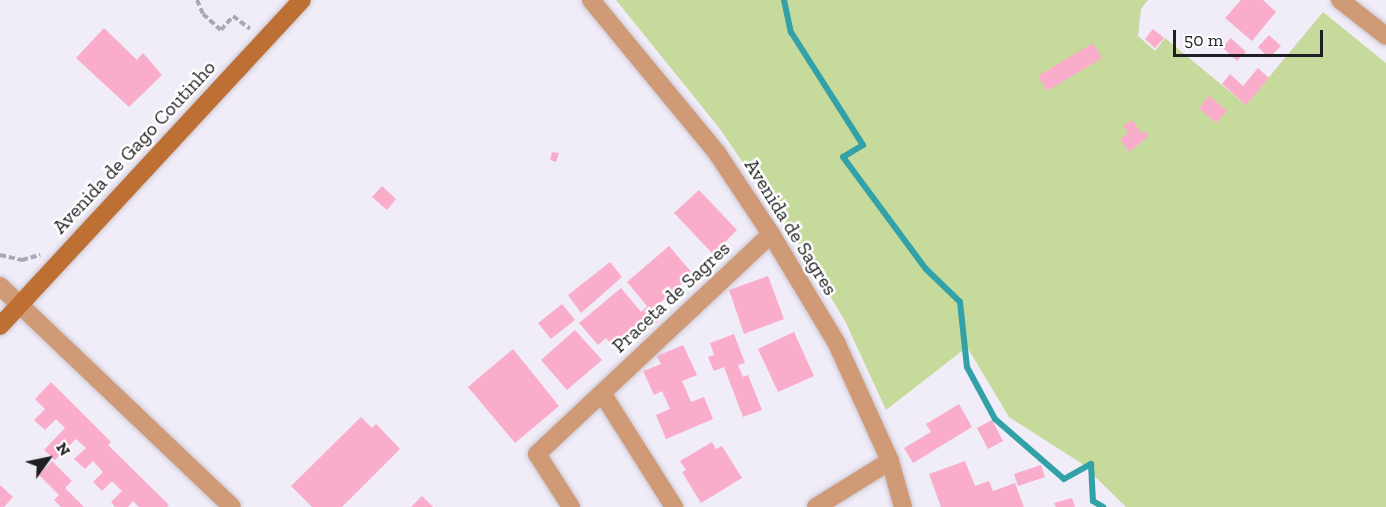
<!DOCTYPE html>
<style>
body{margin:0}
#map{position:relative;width:1386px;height:507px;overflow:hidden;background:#f0ecf8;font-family:"Zilla Slab",serif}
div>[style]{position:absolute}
.green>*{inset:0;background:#c6da9b}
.stream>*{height:6px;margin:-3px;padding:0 3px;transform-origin:3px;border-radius:3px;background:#32a1a8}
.building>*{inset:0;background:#faadca}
.path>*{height:4px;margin-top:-2px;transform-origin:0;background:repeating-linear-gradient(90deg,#aba8b2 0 6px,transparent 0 9px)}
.roads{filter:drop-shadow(0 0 2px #cac7d1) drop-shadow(0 0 2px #cac7d1)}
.street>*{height:18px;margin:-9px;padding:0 9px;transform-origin:9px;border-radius:9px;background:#d09a76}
.secondary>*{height:18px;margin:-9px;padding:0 9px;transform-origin:9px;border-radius:9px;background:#bd6f34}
span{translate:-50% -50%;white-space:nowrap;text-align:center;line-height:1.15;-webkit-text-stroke:5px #fff;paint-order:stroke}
.street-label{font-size:20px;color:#1f1e22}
.north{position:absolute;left:18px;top:429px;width:60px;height:60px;-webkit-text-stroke:4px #fff;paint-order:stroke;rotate:57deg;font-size:16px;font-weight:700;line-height:24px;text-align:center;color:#1f1e22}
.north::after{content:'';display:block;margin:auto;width:21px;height:27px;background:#1f1e22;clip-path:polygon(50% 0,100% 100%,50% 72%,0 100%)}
.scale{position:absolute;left:1173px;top:30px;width:150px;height:27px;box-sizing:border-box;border:3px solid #1f1e22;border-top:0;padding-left:8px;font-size:18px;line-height:21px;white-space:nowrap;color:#1f1e22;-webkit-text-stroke:4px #fff;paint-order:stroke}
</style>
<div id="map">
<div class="green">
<div style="clip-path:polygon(616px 0,1148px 0,1141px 9px,1138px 36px,1155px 51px,1165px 38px,1246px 105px,1323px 12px,1386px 63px,1386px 507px,1126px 507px,1081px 463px,1009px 417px,967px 347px,886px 410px,845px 321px,802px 249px,720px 129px)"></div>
</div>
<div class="stream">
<div style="left:784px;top:0;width:33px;rotate:78deg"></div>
<div style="left:791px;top:32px;width:134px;rotate:57.5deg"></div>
<div style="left:863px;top:145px;width:23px;rotate:149deg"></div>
<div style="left:843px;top:157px;width:139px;rotate:53.5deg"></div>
<div style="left:926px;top:269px;width:47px;rotate:44.1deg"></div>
<div style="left:960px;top:302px;width:65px;rotate:83.9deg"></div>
<div style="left:967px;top:367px;width:59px;rotate:61.7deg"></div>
<div style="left:995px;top:419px;width:91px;rotate:41deg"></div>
<div style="left:1064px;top:479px;width:31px;rotate:-29deg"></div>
<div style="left:1091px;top:464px;width:37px;rotate:87deg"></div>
<div style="left:1093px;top:501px;width:12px;rotate:31deg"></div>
</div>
<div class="building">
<div style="clip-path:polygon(1241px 0,1263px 0,1276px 12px,1252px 41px,1225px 18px)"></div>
<div style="clip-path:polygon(104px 28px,137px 60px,143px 53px,162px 75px,129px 107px,76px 58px)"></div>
<div style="clip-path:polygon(1153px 29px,1164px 38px,1155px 48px,1145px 39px)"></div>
<div style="clip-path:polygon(1269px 35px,1281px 46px,1269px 58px,1258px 47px)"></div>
<div style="clip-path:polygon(1231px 38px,1246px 52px,1237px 61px,1222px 47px)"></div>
<div style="clip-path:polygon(1093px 43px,1102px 58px,1047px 91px,1038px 76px)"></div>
<div style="clip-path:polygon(1258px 68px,1269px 78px,1246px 105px,1222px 84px,1230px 74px,1243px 86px)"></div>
<div style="clip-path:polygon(1209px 96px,1227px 111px,1216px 123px,1199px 108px)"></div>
<div style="clip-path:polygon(1132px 120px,1142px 134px,1146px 131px,1149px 136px,1129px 152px,1120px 139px,1128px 133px,1123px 126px)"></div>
<div style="clip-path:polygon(552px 152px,559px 153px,556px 162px,550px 160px)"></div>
<div style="clip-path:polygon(382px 186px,396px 199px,387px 210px,372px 197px)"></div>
<div style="clip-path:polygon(699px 190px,737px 230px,713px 254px,674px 213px)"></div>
<div style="clip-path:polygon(669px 246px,693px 274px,654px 308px,662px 318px,638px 338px,631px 330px,612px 345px,606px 338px,598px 345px,579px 323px,621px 288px,641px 312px,647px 306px,627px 282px)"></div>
<div style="clip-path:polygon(610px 262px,622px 277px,581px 313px,568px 295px)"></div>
<div style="clip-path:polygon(768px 276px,784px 319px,744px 334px,729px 290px)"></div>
<div style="clip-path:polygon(562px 304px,575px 320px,551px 339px,538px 323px)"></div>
<div style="clip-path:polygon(575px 330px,602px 360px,567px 390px,541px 360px)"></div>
<div style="clip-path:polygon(794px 332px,814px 376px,778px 392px,758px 349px)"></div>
<div style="clip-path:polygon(734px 334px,745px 363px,738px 365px,743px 377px,748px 375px,762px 410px,743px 417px,724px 367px,714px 371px,708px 357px,714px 355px,710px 343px)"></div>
<div style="clip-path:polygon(683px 345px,697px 375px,682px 381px,691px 402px,704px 397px,713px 419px,666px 439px,656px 415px,670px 409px,662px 391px,654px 395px,643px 371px,661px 364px,657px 356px)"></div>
<div style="clip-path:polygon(513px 349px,559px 406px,515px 443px,468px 387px)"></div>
<div style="clip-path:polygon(51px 382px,111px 442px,108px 445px,169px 505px,167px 507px,139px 507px,133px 501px,128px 507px,115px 507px,111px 502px,122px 491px,112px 481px,102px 491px,93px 482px,103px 472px,93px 461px,85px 469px,74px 459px,86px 448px,76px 439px,55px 460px,44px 450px,65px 428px,56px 419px,45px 430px,34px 420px,45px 409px,35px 399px)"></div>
<div style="clip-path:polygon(959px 404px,972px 427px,913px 463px,904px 448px,931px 432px,926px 424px)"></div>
<div style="clip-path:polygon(361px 417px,372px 428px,376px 424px,400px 449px,342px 507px,312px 507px,291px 486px)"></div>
<div style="clip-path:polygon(992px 420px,1003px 441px,988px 449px,977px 428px)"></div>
<div style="clip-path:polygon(712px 442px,716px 449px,722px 446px,742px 478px,701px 503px,682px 472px,686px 470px,680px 461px)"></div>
<div style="clip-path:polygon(52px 461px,72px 481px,65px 488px,84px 507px,61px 507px,54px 500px,59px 495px,39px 475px)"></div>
<div style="clip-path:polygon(965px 461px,975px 486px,989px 481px,993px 491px,1015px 483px,1024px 507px,941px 507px,929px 474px)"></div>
<div style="clip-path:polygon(1041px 465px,1045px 477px,1018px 486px,1014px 474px)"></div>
<div style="clip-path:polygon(0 485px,13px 497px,4px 507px,0 507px)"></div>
<div style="clip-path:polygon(422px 496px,433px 507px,411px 507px)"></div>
<div style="clip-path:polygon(1072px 498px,1075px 507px,1056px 507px,1054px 503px)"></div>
</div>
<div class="path">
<div style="left:197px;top:0;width:15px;rotate:67deg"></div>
<div style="left:203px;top:14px;width:24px;rotate:42deg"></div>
<div style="left:221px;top:30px;width:18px;rotate:-49deg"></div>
<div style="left:233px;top:16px;width:21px;rotate:37deg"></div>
<div style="left:0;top:255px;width:23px;rotate:13deg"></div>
<div style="left:22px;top:260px;width:19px;rotate:-16deg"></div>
</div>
<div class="roads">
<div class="street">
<div style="left:591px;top:0;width:198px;rotate:50.5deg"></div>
<div style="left:717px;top:153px;width:97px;rotate:56.3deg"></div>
<div style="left:771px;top:234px;width:128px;rotate:59deg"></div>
<div style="left:837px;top:344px;width:128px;rotate:65.6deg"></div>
<div style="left:890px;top:461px;width:48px;rotate:74.2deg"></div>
<div style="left:1340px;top:0;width:58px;rotate:38deg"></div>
<div style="left:0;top:286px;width:320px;rotate:43.6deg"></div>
<div style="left:602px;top:393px;width:135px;rotate:57.7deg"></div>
<div style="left:571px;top:507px;width:63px;rotate:-122.7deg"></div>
<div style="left:537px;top:454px;width:321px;rotate:-43.2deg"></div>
<div style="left:816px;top:507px;width:87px;rotate:-31.9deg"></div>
</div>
<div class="secondary">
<div style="left:0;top:326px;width:444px;rotate:-47.2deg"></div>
</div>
</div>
<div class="street-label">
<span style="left:134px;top:147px;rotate:-47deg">Avenida de Gago Coutinho</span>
<span style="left:791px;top:227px;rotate:58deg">Avenida de Sagres</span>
<span style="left:671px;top:297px;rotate:-43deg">Praceta de Sagres</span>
</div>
<div class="north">N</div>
<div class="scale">50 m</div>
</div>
